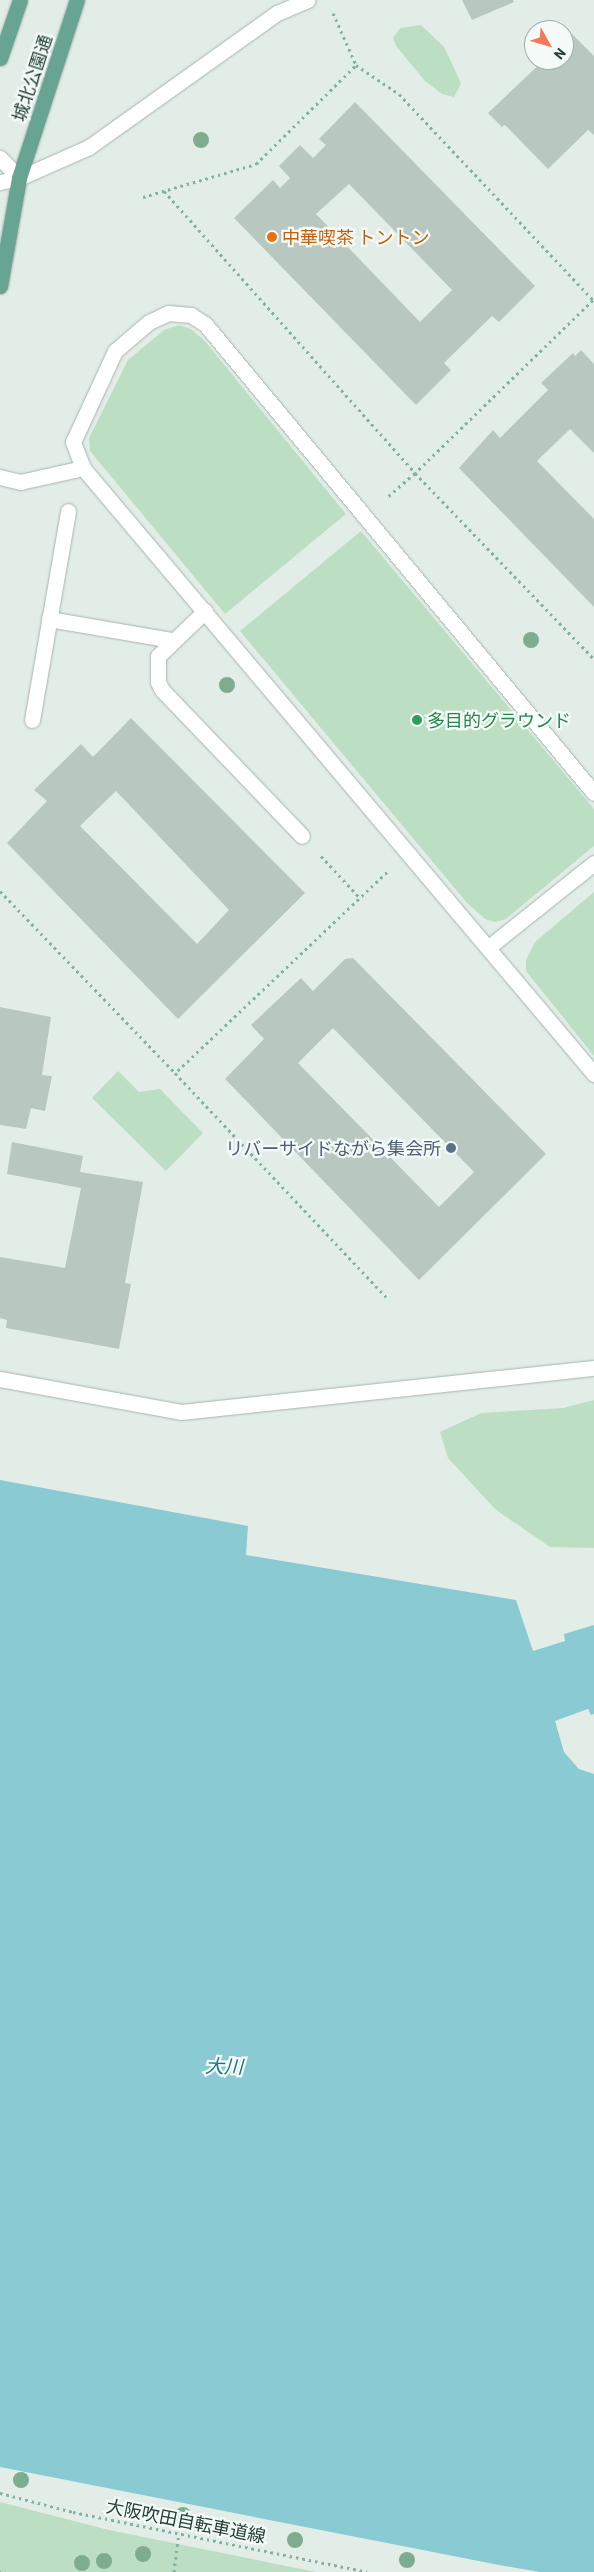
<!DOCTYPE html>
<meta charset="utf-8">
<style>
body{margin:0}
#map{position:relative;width:594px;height:2572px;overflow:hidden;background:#e3ede8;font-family:Barlow,"Noto Sans JP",sans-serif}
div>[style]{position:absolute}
.green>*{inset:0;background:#bcdfc4}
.water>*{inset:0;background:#8acbd3}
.building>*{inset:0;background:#b8c8c1}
.path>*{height:3px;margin-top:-1.5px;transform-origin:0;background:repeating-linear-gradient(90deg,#83b2a1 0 2.5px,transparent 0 6.5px)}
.roads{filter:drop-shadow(0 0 1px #a5b5af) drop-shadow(0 0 1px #a5b5af)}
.lane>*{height:15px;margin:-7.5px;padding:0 7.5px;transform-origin:7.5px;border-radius:7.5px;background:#fff}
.street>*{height:15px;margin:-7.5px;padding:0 7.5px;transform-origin:7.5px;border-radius:7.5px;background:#fff}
.secondary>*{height:15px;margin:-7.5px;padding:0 7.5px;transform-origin:7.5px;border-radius:7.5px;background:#fff}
.primary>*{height:15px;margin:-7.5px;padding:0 7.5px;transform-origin:7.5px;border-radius:7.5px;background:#67a492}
.trees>*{width:16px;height:16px;margin:-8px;border-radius:50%;background:#7eac8e}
.dots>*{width:14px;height:14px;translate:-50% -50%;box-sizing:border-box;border:2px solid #f4faf7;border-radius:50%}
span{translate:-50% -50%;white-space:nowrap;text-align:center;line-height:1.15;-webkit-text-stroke:4.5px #f4faf7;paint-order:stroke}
.street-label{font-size:18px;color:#223f36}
.food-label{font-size:18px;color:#c56008}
.left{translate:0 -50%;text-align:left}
.leisure-label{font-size:18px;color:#27864d}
.service-label{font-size:18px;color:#4e5e75}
.right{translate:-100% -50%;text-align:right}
.water-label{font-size:19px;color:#1b717d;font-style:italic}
.north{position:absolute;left:524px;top:20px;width:50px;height:50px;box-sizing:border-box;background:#f4faf7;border:1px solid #a0afaa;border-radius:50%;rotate:129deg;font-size:14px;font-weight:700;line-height:20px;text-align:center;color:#223f36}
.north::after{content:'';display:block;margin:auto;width:18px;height:22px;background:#f5795a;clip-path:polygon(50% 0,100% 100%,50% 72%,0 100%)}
</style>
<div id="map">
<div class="green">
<div style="clip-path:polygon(421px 25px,444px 47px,455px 70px,461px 84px,454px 97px,442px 94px,425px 81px,396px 46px,393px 38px,400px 28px)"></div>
<div style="clip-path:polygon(179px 325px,191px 329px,204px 340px,346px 514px,225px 614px,90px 451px,89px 438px,128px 360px,164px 330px)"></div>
<div style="clip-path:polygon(361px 531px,594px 809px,594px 846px,506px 919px,495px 922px,485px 919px,467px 903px,240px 631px)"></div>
<div style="clip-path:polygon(594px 892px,594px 1056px,526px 971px,526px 960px,535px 942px)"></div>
<div style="clip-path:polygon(118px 1071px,139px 1092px,160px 1089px,203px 1133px,166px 1171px,92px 1098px)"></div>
<div style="clip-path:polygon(594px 1400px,594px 1548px,550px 1547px,496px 1510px,448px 1458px,440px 1432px,481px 1413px,563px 1408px)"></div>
<div style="clip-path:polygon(0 2502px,109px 2530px,316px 2572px,0 2572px)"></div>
</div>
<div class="water">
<div style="clip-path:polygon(0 1480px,248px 1526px,246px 1555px,516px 1600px,533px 1651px,565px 1641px,564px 1634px,594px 1625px,594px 1714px,591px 1715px,588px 1709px,555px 1721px,564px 1752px,579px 1769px,594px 1774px,594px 2572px,540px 2572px,499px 2565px,0 2467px)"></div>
</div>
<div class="building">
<div style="clip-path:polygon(462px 0,513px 0,514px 2px,472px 20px)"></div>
<div style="clip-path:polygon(572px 34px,594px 56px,594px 135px,588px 130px,548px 169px,505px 125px,502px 127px,488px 113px,544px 60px,564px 60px,564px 41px)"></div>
<div style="clip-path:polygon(evenodd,355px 102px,535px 286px,499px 322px,492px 316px,444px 363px,451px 370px,416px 405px,234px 218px,273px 180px,280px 188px,290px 178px,279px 166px,300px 145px,313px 158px,326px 145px,319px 139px,355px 102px,349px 184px,452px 290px,420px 322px,316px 214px,349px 184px)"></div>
<div style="clip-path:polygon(581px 350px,594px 364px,594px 453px,570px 429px,537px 461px,594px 519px,594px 607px,459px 468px,493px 430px,500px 438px,548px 390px,541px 383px,573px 353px,575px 356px)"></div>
<div style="clip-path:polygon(evenodd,131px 718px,305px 893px,178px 1019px,7px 843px,47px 801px,34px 790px,81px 744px,93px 757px,131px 718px,116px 791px,229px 910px,197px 944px,80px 826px,116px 791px)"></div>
<div style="clip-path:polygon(evenodd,353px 958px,546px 1154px,419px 1280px,225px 1079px,264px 1039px,251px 1025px,301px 978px,313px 991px,345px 959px,353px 958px,333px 1028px,474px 1172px,439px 1207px,298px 1063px,333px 1028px)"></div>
<div style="clip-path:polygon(0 1007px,51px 1017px,42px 1075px,52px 1076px,45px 1111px,31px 1108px,26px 1129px,0 1125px)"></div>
<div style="clip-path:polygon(12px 1142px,83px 1156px,80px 1172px,143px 1182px,125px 1283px,131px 1284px,119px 1349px,6px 1328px,7px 1320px,0 1318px,0 1257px,65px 1268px,81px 1188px,7px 1174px)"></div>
</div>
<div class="path">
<div style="left:333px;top:13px;width:57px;rotate:66.1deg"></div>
<div style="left:356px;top:65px;width:52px;rotate:34deg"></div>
<div style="left:399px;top:94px;width:283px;rotate:46.7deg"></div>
<div style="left:593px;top:300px;width:248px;rotate:135.8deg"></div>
<div style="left:415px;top:473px;width:37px;rotate:139deg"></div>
<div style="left:164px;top:191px;width:378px;rotate:48.3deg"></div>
<div style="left:415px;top:473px;width:258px;rotate:46.1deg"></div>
<div style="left:143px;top:197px;width:118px;rotate:-16.3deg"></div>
<div style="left:256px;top:164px;width:141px;rotate:-44.7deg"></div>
<div style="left:321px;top:856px;width:57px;rotate:47.1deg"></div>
<div style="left:387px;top:872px;width:292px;rotate:136.5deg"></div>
<div style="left:175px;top:1073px;width:312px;rotate:46.7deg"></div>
<div style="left:0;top:891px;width:252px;rotate:46.1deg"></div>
<div style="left:0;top:2493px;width:75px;rotate:14.6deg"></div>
<div style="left:73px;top:2512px;width:300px;rotate:11.5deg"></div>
<div style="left:0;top:2572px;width:1px"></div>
<div style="left:174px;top:2572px;width:39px;rotate:-83deg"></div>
</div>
<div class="roads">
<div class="lane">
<div style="left:83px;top:468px;width:28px;rotate:-111deg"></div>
<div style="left:73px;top:442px;width:100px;rotate:-65.2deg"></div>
<div style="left:115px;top:351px;width:45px;rotate:-40.5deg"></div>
<div style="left:149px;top:322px;width:21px;rotate:-25deg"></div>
<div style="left:168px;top:313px;width:23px;rotate:5deg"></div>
<div style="left:191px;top:315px;width:17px;rotate:33deg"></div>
<div style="left:205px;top:324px;width:609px;rotate:50.33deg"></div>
<div style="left:0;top:477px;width:21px;rotate:14deg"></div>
<div style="left:20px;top:482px;width:65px;rotate:-12.5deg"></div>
<div style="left:83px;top:468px;width:793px;rotate:49.86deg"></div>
<div style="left:205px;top:611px;width:65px;rotate:136.2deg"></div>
<div style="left:158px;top:656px;width:26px;rotate:90deg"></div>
<div style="left:158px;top:682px;width:9px;rotate:63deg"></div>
<div style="left:162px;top:690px;width:202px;rotate:46.2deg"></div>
<div style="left:49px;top:619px;width:125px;rotate:9.7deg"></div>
<div style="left:32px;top:720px;width:212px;rotate:-80.2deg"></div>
<div style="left:490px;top:946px;width:133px;rotate:-38.6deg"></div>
</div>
<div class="street">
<div style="left:0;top:182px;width:19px;rotate:-12deg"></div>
<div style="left:19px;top:178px;width:77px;rotate:-23.9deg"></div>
<div style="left:89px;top:147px;width:231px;rotate:-35.5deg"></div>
<div style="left:277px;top:13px;width:33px;rotate:-23deg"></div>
<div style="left:0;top:1379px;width:184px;rotate:10.3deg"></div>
<div style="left:181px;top:1412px;width:415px;rotate:-6.1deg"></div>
</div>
<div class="secondary">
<div style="left:0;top:158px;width:28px;rotate:46deg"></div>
</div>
<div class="primary">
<div style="left:0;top:58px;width:61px;rotate:-71deg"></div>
<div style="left:0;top:286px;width:110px;rotate:-80deg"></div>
<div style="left:19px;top:178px;width:187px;rotate:-72deg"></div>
</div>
</div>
<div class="trees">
<div style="left:201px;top:140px"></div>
<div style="left:531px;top:640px"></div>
<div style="left:227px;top:685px"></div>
<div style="left:21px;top:2480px"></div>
<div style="left:183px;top:2515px"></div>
<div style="left:295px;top:2540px"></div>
<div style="left:143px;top:2554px"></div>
<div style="left:407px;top:2560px"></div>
<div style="left:104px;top:2561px"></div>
<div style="left:82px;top:2563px"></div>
</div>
<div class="dots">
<div style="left:272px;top:237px;background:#e8710a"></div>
<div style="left:417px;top:720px;background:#2e9e5b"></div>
<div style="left:451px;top:1148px;background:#5c6f8a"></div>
</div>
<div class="street-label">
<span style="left:32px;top:78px;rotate:-72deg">城北公園通</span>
<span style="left:186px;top:2521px;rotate:11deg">大阪吹田自転車道線</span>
</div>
<div class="food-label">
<span class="left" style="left:282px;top:237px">中華喫茶 トントン</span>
</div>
<div class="leisure-label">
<span class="left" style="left:427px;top:720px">多目的グラウンド</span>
</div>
<div class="service-label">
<span class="right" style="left:441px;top:1148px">リバーサイドながら集会所</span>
</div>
<div class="water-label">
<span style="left:224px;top:2066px;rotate:2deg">大川</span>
</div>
<div class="north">N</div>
</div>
